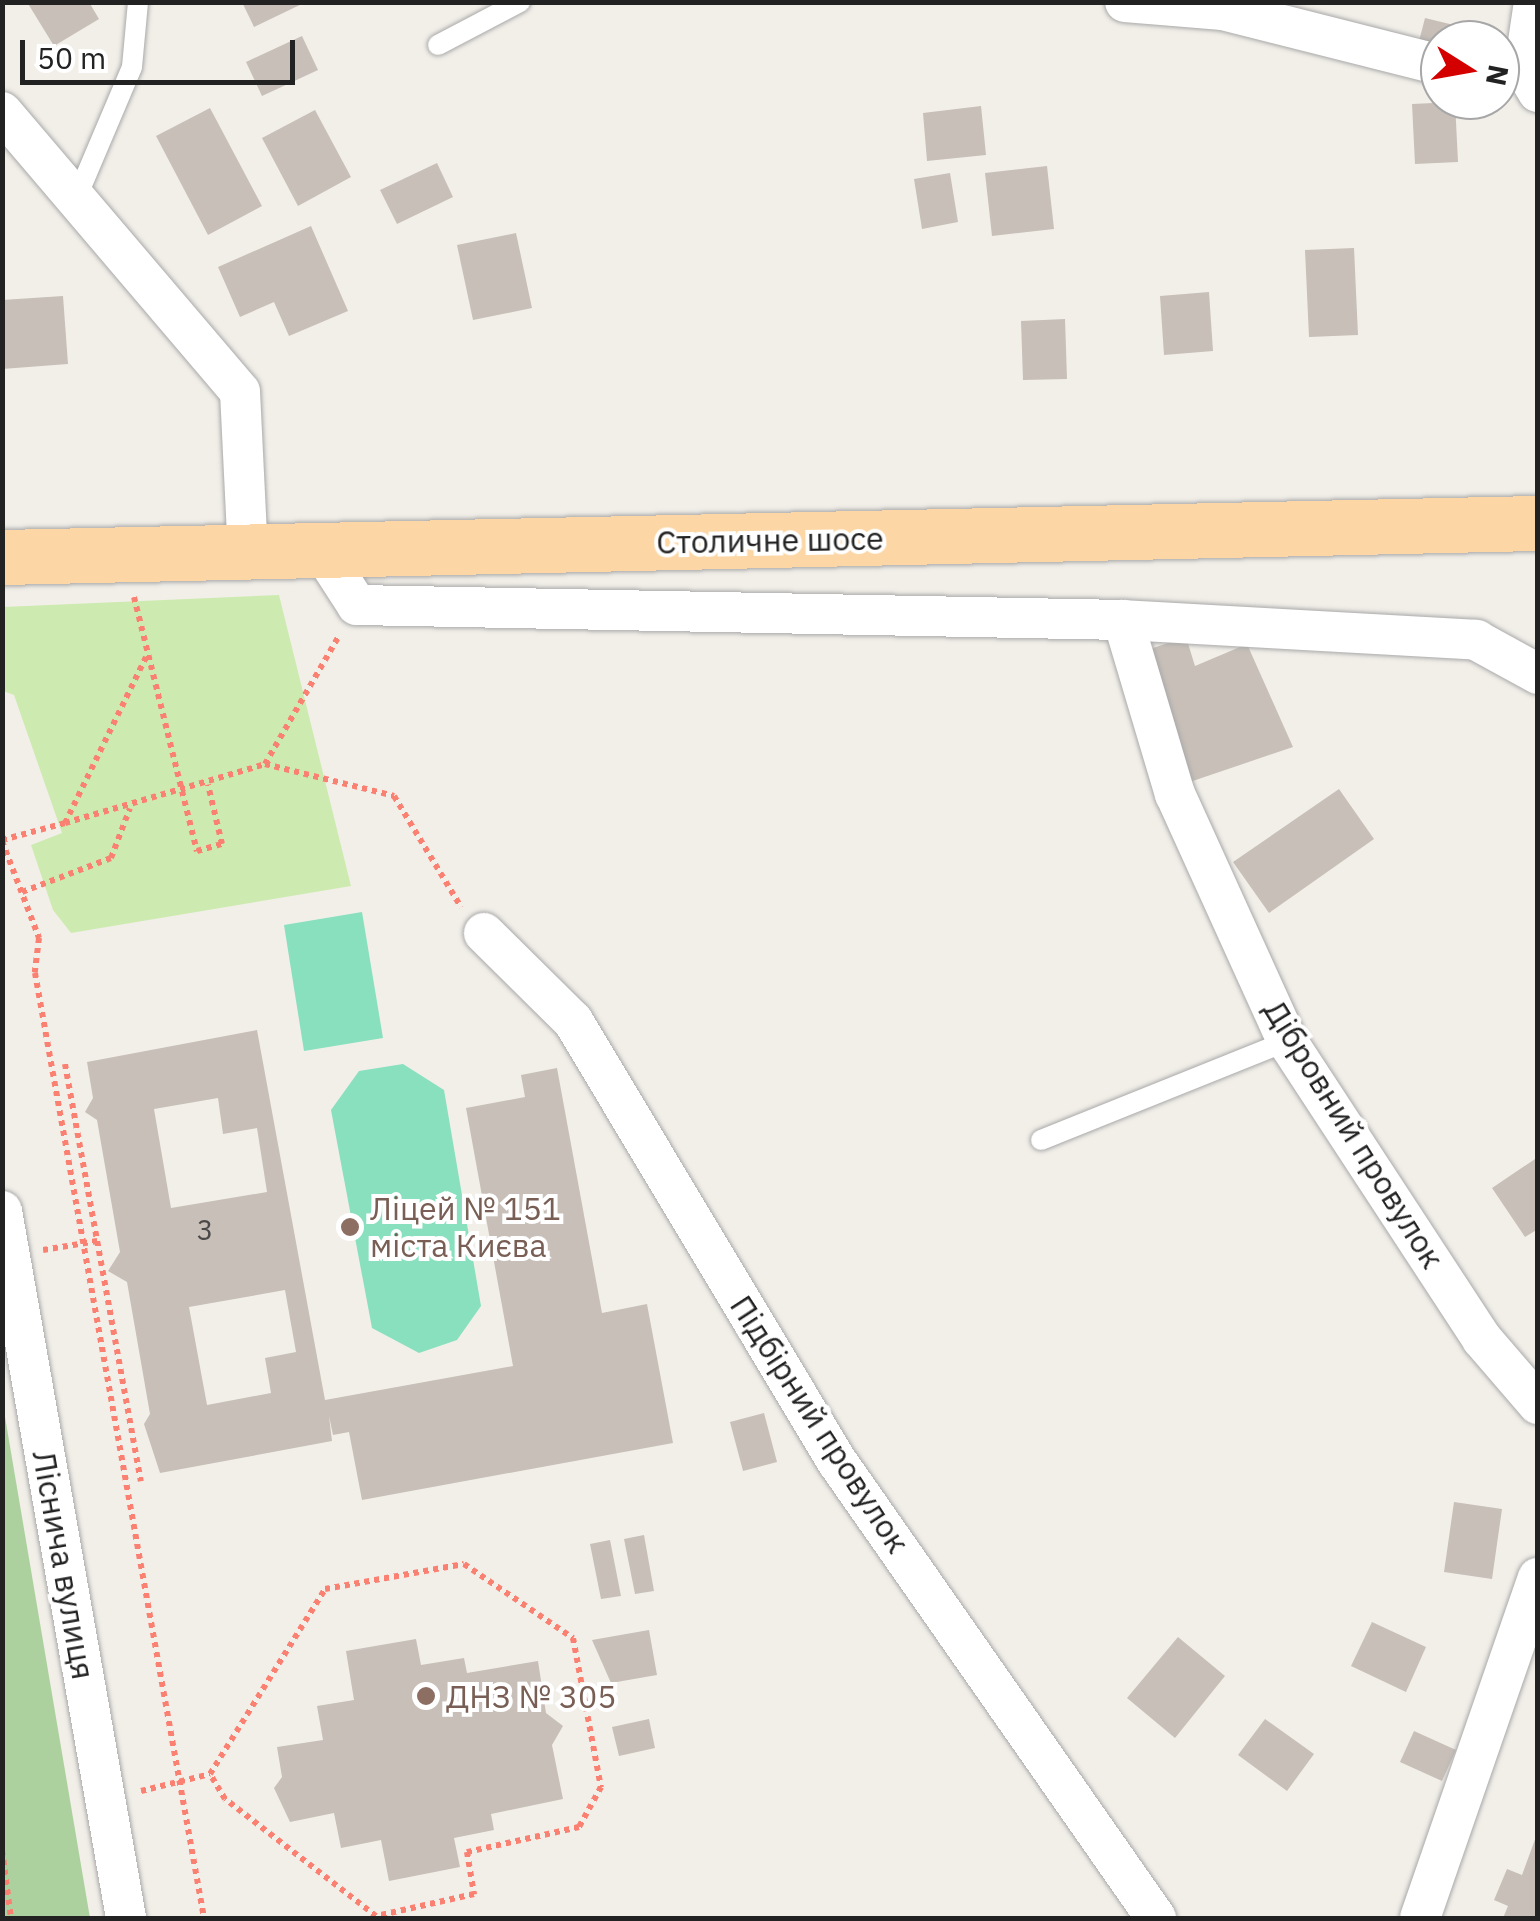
<!DOCTYPE html>
<meta charset="utf-8">
<style>
body{margin:0}
#map{position:relative;width:1540px;height:1921px;overflow:hidden;background:#f2efe9;font-family:"IBM Plex Sans",sans-serif}
div>[style]{position:absolute}
.grass>*{inset:0;background:#cdebb0}
.forest>*{inset:0;background:#add19e}
.pitch>*{inset:0;background:#88e0be}
.building>*{inset:0;background:#c7bfb8}
.path>*{height:6px;margin-top:-3px;transform-origin:0;background:repeating-linear-gradient(90deg,#fa8072 0 5px,transparent 0 10px)}
.roads{filter:drop-shadow(0 0 2px #a9a9a9) drop-shadow(0 0 2px #a9a9a9)}
.lane>*{height:20px;margin:-10px;padding:0 10px;transform-origin:10px;border-radius:10px;background:#fff}
.street>*{height:40px;margin:-20px;padding:0 20px;transform-origin:20px;border-radius:20px;background:#fff}
.primary>*{height:55px;margin:-27.5px;padding:0 27.5px;transform-origin:27.5px;border-radius:27.5px;background:#fcd6a4}
.dots>*{width:28px;height:28px;translate:-50% -50%;box-sizing:border-box;border:5px solid #fff;border-radius:50%}
span{translate:-50% -50%;white-space:nowrap;text-align:center;line-height:1.15;-webkit-text-stroke:8px #fff;paint-order:stroke}
.number-label{font-size:28px;color:#4b4948}
.number-label span{-webkit-text-stroke-width:0}
.street-label{font-size:32px;color:#222}
.education-label{font-size:32px;color:#785e54}
.left{translate:0 -50%;text-align:left}
.frame{position:absolute;inset:0;border:5px solid #222;pointer-events:none}
.north{position:absolute;left:1420px;top:20px;width:100px;height:100px;box-sizing:border-box;background:#fff;border:2px solid #a7a7a7;border-radius:50%;rotate:101deg;font-size:28px;font-weight:700;line-height:40px;text-align:center;color:#222}
.north::after{content:'';display:block;margin:auto;width:35px;height:45px;background:#d40000;clip-path:polygon(50% 0,100% 100%,50% 72%,0 100%)}
.scale{position:absolute;left:20px;top:40px;width:275px;height:45px;box-sizing:border-box;border:5px solid #222;border-top:0;padding-left:12px;font-size:30px;line-height:35px;white-space:nowrap;color:#222;-webkit-text-stroke:8px #fff;paint-order:stroke}
</style>
<div id="map">
<div class="grass">
<div style="clip-path:polygon(279px 595px,351px 886px,71px 933px,53px 910px,31px 845px,62px 833px,14px 695px,3px 691px,3px 607px)"></div>
</div>
<div class="forest">
<div style="clip-path:polygon(3px 1405px,90px 1918px,3px 1918px)"></div>
</div>
<div class="pitch">
<div style="clip-path:polygon(362px 912px,383px 1038px,304px 1051px,284px 925px)"></div>
<div style="clip-path:polygon(403px 1064px,444px 1090px,481px 1306px,457px 1340px,419px 1353px,372px 1328px,331px 1110px,359px 1071px)"></div>
</div>
<div class="building">
<div style="clip-path:polygon(27px 2px,89px 2px,99px 19px,54px 46px)"></div>
<div style="clip-path:polygon(242px 2px,306px 2px,254px 27px)"></div>
<div style="clip-path:polygon(1425px 18px,1458px 26px,1455px 40px,1440px 40px,1440px 58px,1416px 53px)"></div>
<div style="clip-path:polygon(302px 36px,318px 70px,262px 96px,246px 62px)"></div>
<div style="clip-path:polygon(1455px 102px,1458px 162px,1415px 164px,1412px 104px)"></div>
<div style="clip-path:polygon(981px 106px,986px 155px,927px 161px,923px 113px)"></div>
<div style="clip-path:polygon(210px 108px,262px 206px,208px 235px,156px 136px)"></div>
<div style="clip-path:polygon(315px 110px,351px 177px,298px 206px,262px 138px)"></div>
<div style="clip-path:polygon(437px 163px,453px 197px,397px 224px,380px 190px)"></div>
<div style="clip-path:polygon(1047px 166px,1054px 229px,992px 236px,985px 173px)"></div>
<div style="clip-path:polygon(950px 173px,958px 222px,922px 229px,914px 179px)"></div>
<div style="clip-path:polygon(311px 226px,348px 311px,289px 336px,274px 302px,240px 317px,218px 267px)"></div>
<div style="clip-path:polygon(516px 233px,532px 308px,473px 320px,457px 245px)"></div>
<div style="clip-path:polygon(1354px 248px,1358px 335px,1309px 337px,1305px 250px)"></div>
<div style="clip-path:polygon(1209px 292px,1213px 351px,1164px 355px,1160px 296px)"></div>
<div style="clip-path:polygon(63px 296px,68px 364px,2px 369px,2px 300px)"></div>
<div style="clip-path:polygon(1065px 319px,1067px 379px,1023px 380px,1021px 321px)"></div>
<div style="clip-path:polygon(1186px 637px,1195px 666px,1247px 644px,1293px 747px,1178px 786px,1147px 650px)"></div>
<div style="clip-path:polygon(1339px 789px,1374px 839px,1269px 913px,1233px 862px)"></div>
<div style="clip-path:polygon(evenodd,257px 1030px,325px 1400px,513px 1366px,466px 1108px,525px 1097px,521px 1075px,557px 1068px,602px 1313px,647px 1304px,673px 1443px,362px 1500px,349px 1432px,333px 1435px,329px 1416px,332px 1441px,160px 1473px,144px 1424px,150px 1414px,127px 1282px,108px 1271px,120px 1252px,97px 1120px,85px 1112px,93px 1098px,87px 1062px,257px 1030px,218px 1098px,223px 1134px,257px 1128px,267px 1192px,171px 1208px,154px 1109px,218px 1098px,257px 1030px,285px 1290px,296px 1352px,265px 1358px,271px 1393px,207px 1405px,189px 1307px,285px 1290px)"></div>
<div style="clip-path:polygon(1538px 1157px,1538px 1229px,1525px 1237px,1492px 1188px)"></div>
<div style="clip-path:polygon(764px 1413px,777px 1462px,743px 1471px,730px 1422px)"></div>
<div style="clip-path:polygon(1454px 1502px,1502px 1509px,1492px 1579px,1444px 1572px)"></div>
<div style="clip-path:polygon(644px 1535px,654px 1591px,635px 1594px,624px 1539px)"></div>
<div style="clip-path:polygon(610px 1540px,621px 1596px,601px 1599px,590px 1544px)"></div>
<div style="clip-path:polygon(1372px 1622px,1426px 1647px,1406px 1692px,1351px 1666px)"></div>
<div style="clip-path:polygon(649px 1630px,657px 1675px,611px 1683px,592px 1640px)"></div>
<div style="clip-path:polygon(1178px 1637px,1225px 1676px,1175px 1738px,1127px 1698px)"></div>
<div style="clip-path:polygon(416px 1639px,421px 1665px,464px 1658px,467px 1673px,538px 1661px,546px 1713px,563px 1726px,552px 1745px,563px 1799px,491px 1814px,494px 1830px,454px 1838px,460px 1867px,389px 1881px,381px 1840px,341px 1848px,334px 1813px,290px 1822px,274px 1788px,282px 1777px,277px 1747px,323px 1740px,317px 1706px,354px 1700px,346px 1651px)"></div>
<div style="clip-path:polygon(649px 1719px,655px 1748px,619px 1756px,612px 1727px)"></div>
<div style="clip-path:polygon(1265px 1719px,1314px 1754px,1287px 1791px,1238px 1755px)"></div>
<div style="clip-path:polygon(1414px 1731px,1456px 1750px,1442px 1781px,1400px 1762px)"></div>
<div style="clip-path:polygon(1537px 1834px,1538px 1918px,1503px 1918px,1508px 1906px,1494px 1900px,1507px 1869px,1522px 1875px)"></div>
</div>
<div class="path">
<div style="left:134px;top:597px;width:262px;rotate:76.1deg"></div>
<div style="left:197px;top:851px;width:26px;rotate:-16deg"></div>
<div style="left:222px;top:844px;width:61px;rotate:-103.3deg"></div>
<div style="left:146px;top:657px;width:185px;rotate:116deg"></div>
<div style="left:65px;top:823px;width:209px;rotate:-16.4deg"></div>
<div style="left:265px;top:764px;width:148px;rotate:-60deg"></div>
<div style="left:265px;top:764px;width:133px;rotate:13.9deg"></div>
<div style="left:394px;top:796px;width:130px;rotate:58.9deg"></div>
<div style="left:2px;top:840px;width:65px;rotate:-15.1deg"></div>
<div style="left:2px;top:841px;width:104px;rotate:69.1deg"></div>
<div style="left:39px;top:938px;width:35px;rotate:97deg"></div>
<div style="left:35px;top:973px;width:960px;rotate:79.86deg"></div>
<div style="left:22px;top:892px;width:95px;rotate:-20.9deg"></div>
<div style="left:111px;top:858px;width:53px;rotate:-69.2deg"></div>
<div style="left:65px;top:1064px;width:424px;rotate:79.7deg"></div>
<div style="left:43px;top:1250px;width:55px;rotate:-9.5deg"></div>
<div style="left:464px;top:1564px;width:132px;rotate:34.2deg"></div>
<div style="left:573px;top:1638px;width:152px;rotate:79.4deg"></div>
<div style="left:601px;top:1787px;width:46px;rotate:118.8deg"></div>
<div style="left:579px;top:1827px;width:115px;rotate:167.4deg"></div>
<div style="left:467px;top:1852px;width:43px;rotate:80.5deg"></div>
<div style="left:474px;top:1894px;width:100px;rotate:167.3deg"></div>
<div style="left:376px;top:1916px;width:191px;rotate:-142.2deg"></div>
<div style="left:225px;top:1799px;width:29px;rotate:-121deg"></div>
<div style="left:210px;top:1774px;width:218px;rotate:-58.1deg"></div>
<div style="left:325px;top:1589px;width:141px;rotate:-10.2deg"></div>
<div style="left:141px;top:1791px;width:71px;rotate:-13.8deg"></div>
<div style="left:2px;top:1850px;width:69px;rotate:82.5deg"></div>
</div>
<div class="roads">
<div class="lane">
<div style="left:438px;top:45px;width:93px;rotate:-27.7deg"></div>
<div style="left:76px;top:199px;width:143px;rotate:-67deg"></div>
<div style="left:132px;top:67px;width:65px;rotate:-84.7deg"></div>
<div style="left:1041px;top:1140px;width:265px;rotate:-21.9deg"></div>
</div>
<div class="street">
<div style="left:1125px;top:2px;width:98px;rotate:4.7deg"></div>
<div style="left:1223px;top:10px;width:224px;rotate:14.2deg"></div>
<div style="left:1534px;top:2px;width:68px;rotate:98.5deg"></div>
<div style="left:1524px;top:69px;width:27px;rotate:59deg"></div>
<div style="left:2px;top:112px;width:367px;rotate:49.6deg"></div>
<div style="left:240px;top:392px;width:161px;rotate:87.2deg"></div>
<div style="left:322px;top:551px;width:64px;rotate:57.1deg"></div>
<div style="left:357px;top:605px;width:766px;rotate:1.12deg"></div>
<div style="left:1123px;top:620px;width:354px;rotate:3.2deg"></div>
<div style="left:1476px;top:640px;width:71px;rotate:28.7deg"></div>
<div style="left:1123px;top:620px;width:182px;rotate:73.4deg"></div>
<div style="left:1175px;top:794px;width:271px;rotate:65.6deg"></div>
<div style="left:1287px;top:1041px;width:356px;rotate:56.8deg"></div>
<div style="left:1482px;top:1339px;width:86px;rotate:49.3deg"></div>
<div style="left:484px;top:933px;width:125px;rotate:44.7deg"></div>
<div style="left:573px;top:1021px;width:512px;rotate:59.07deg"></div>
<div style="left:836px;top:1460px;width:559px;rotate:55.06deg"></div>
<div style="left:2px;top:1211px;width:718px;rotate:80.05deg"></div>
<div style="left:1420px;top:1918px;width:360px;rotate:-70.9deg"></div>
</div>
<div class="primary">
<div style="left:2px;top:557px;width:1536px;rotate:-1.27deg"></div>
</div>
</div>
<div class="dots">
<div style="left:350px;top:1227px;background:#8d6e63"></div>
<div style="left:426px;top:1696px;background:#8d6e63"></div>
</div>
<div class="number-label">
<span style="left:205px;top:1230px">3</span>
</div>
<div class="street-label">
<span style="left:770px;top:540px;rotate:-1deg">Столичне шосе</span>
<span style="left:1354px;top:1134px;rotate:58deg">Дібровний провулок</span>
<span style="left:820px;top:1424px;rotate:57deg">Підбірний провулок</span>
<span style="left:64px;top:1565px;rotate:80deg">Ліснича вулиця</span>
</div>
<div class="education-label">
<span class="left" style="left:370px;top:1227px">Ліцей № 151<br>міста Києва</span>
<span class="left" style="left:446px;top:1696px">ДНЗ № 305</span>
</div>
<div class="frame"></div>
<div class="north">N</div>
<div class="scale">50 m</div>
</div>
